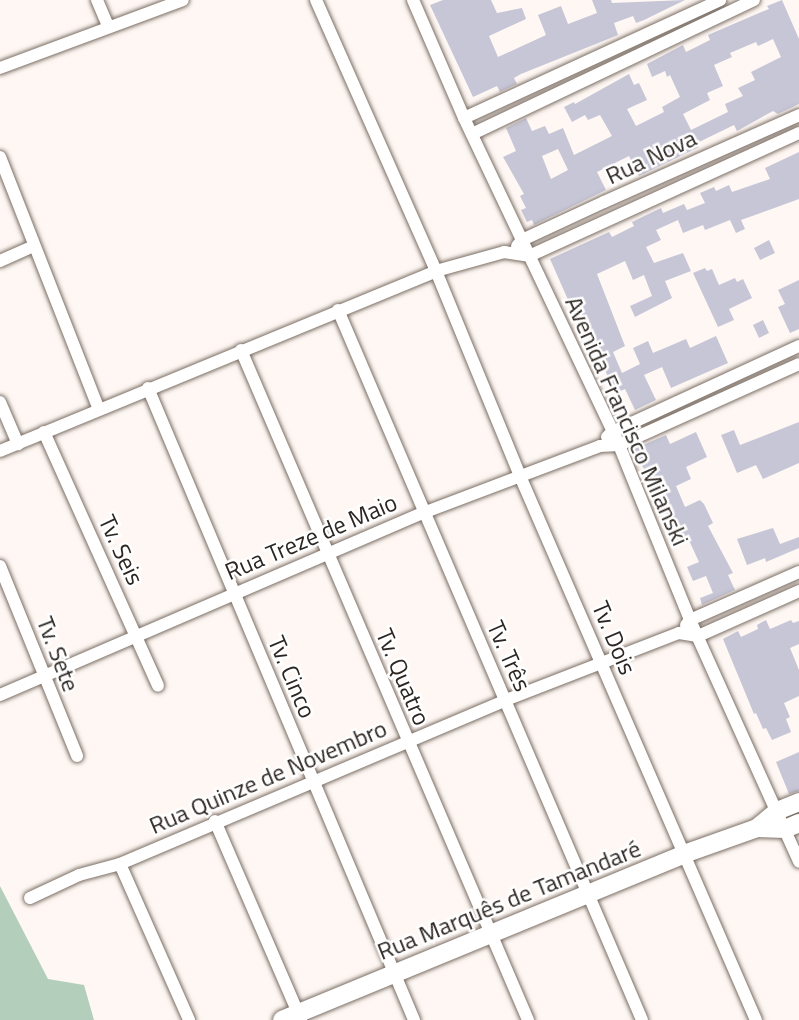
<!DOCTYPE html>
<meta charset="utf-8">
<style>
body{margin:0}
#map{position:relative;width:799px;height:1020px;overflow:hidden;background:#fef7f3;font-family:"Titillium Web",sans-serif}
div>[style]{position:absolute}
.green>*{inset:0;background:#b3ceba}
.building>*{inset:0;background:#c7c6d6}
.roads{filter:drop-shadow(0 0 2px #7b6e64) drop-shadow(0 0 2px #7b6e64)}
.street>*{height:12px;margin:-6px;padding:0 6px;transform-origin:6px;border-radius:6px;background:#fff}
.secondary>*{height:18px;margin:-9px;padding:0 9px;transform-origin:9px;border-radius:9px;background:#fff}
span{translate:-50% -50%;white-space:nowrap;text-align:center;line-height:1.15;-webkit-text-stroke:5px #fff;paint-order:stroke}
.street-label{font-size:24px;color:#2c2622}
</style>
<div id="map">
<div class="green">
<div style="clip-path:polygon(0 886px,48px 979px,84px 985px,94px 1020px,0 1020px)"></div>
</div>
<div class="building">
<div style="clip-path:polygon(443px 0,491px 0,497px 13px,522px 8px,526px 19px,489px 36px,498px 57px,546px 35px,538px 15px,561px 6px,568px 24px,597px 13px,592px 0,611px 0,612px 3px,685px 0,644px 20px,636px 23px,633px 16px,614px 23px,618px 35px,521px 74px,514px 78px,517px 84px,506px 89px,500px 92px,497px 86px,473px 97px,430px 5px)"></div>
<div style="clip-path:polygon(evenodd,782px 0,799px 39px,799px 104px,778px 114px,773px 111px,737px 131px,734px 125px,697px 143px,699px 147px,639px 176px,629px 156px,597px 172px,606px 190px,534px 225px,532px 220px,527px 222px,521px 210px,526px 208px,520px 196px,524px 194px,503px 157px,516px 151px,506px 128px,526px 118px,532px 131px,545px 126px,549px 134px,563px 128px,574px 155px,612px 136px,600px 115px,588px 120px,585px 115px,572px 122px,564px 107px,574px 102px,575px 104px,629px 74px,634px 85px,639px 83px,647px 100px,627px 109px,636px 126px,664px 112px,662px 107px,680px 97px,670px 75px,667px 77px,665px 71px,652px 77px,647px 64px,683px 45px,686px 52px,710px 40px,708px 35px,759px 13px,769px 9px,767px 6px,782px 0,773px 39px,781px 57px,751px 72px,755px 80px,738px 88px,743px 96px,725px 104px,728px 112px,691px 130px,683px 114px,710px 100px,707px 93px,723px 86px,714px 65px,732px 57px,730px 53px,756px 42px,758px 46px,773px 39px,782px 0,558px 149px,568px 170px,551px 179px,542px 156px,558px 149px)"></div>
<div style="clip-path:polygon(799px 152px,799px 199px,741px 220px,745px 229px,736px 233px,730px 220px,705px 230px,703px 225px,683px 233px,678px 220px,656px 230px,661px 240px,646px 247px,654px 263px,683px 253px,691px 271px,665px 281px,672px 298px,635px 317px,630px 306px,652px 296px,644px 275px,633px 280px,625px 261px,597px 274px,625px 346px,613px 352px,622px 373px,640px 364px,633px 348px,648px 341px,653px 353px,686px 339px,690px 348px,716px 336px,728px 363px,671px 388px,662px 367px,644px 375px,656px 400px,635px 410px,625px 389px,616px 393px,589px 337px,583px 326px,580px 327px,550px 259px,609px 232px,612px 237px,634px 226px,632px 222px,661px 208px,663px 213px,684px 204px,687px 210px,705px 203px,700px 193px,714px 187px,716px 191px,729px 185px,732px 192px,770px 179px,765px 168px)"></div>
<div style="clip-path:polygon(769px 240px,775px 253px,760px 260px,754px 248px)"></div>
<div style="clip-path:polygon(705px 268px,707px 271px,712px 269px,719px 285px,735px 278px,737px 282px,743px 279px,752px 298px,729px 309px,734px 320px,718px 327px,693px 273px)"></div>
<div style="clip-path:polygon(799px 280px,799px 329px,790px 333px,778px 307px,785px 304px,778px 290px)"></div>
<div style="clip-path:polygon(763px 320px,769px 333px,759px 338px,753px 325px)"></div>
<div style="clip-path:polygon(799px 422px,799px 463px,763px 479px,756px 465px,737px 473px,721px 435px,734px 430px,740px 445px)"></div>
<div style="clip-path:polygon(696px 432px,707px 457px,686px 467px,691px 479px,676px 486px,685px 507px,700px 500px,704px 504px,713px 523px,708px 526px,733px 573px,728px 575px,735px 590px,702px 605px,700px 598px,713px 593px,706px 576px,693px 581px,687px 567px,699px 562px,687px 536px,677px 541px,659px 493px,656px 494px,634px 449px,666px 435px,670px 444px)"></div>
<div style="clip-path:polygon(773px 528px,780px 544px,799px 537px,799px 548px,766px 562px,765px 558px,747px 565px,737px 539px)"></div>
<div style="clip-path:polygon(766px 620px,770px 629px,791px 620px,793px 623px,799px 621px,799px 644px,790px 648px,799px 670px,799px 696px,784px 703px,790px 717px,786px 719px,791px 732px,772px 740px,766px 728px,763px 729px,756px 713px,754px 714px,723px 639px,738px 631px,741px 637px,758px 629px,757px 625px)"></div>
<div style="clip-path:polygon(799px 752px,799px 791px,789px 794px,776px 762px)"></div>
</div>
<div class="roads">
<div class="street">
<div style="left:97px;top:0;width:28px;rotate:67deg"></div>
<div style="left:316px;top:0;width:296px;rotate:66.1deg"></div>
<div style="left:436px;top:271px;width:222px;rotate:67.7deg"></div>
<div style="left:520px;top:476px;width:593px;rotate:66.55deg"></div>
<div style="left:413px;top:0;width:129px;rotate:66.6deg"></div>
<div style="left:464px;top:118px;width:362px;rotate:64.6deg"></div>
<div style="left:619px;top:445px;width:189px;rotate:67.9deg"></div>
<div style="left:690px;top:620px;width:265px;rotate:65.7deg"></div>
<div style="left:0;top:68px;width:195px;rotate:-20.4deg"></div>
<div style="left:464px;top:118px;width:282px;rotate:-24.7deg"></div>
<div style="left:472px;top:134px;width:312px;rotate:-25.4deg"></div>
<div style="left:0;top:157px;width:271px;rotate:68.6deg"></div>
<div style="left:517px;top:246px;width:8px;rotate:-50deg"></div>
<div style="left:522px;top:240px;width:90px;rotate:-24.9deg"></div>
<div style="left:604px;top:202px;width:214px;rotate:-24deg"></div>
<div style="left:0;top:261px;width:36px;rotate:-24deg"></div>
<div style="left:338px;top:310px;width:772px;rotate:66.82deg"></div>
<div style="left:241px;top:350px;width:729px;rotate:66.81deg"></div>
<div style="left:148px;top:388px;width:686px;rotate:67.17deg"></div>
<div style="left:0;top:402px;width:46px;rotate:66.8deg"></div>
<div style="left:44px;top:432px;width:278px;rotate:65.8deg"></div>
<div style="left:607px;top:437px;width:7px;rotate:-45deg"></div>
<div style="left:612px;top:432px;width:206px;rotate:-24.7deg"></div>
<div style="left:0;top:451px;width:472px;rotate:-22.4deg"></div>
<div style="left:436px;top:271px;width:71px;rotate:-15.6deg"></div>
<div style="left:504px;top:252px;width:25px;rotate:9deg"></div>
<div style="left:529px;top:256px;width:297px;rotate:-24.5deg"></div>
<div style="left:0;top:566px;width:205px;rotate:67.9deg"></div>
<div style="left:686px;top:625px;width:6px;rotate:-51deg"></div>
<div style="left:690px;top:620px;width:119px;rotate:-23.8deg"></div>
<div style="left:0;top:695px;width:460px;rotate:-23.3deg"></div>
<div style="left:423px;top:513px;width:189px;rotate:-20.7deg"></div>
<div style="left:600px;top:446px;width:19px;rotate:-3deg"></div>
<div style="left:619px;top:445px;width:197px;rotate:-24.2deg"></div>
<div style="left:215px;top:821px;width:217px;rotate:66.6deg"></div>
<div style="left:120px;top:864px;width:171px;rotate:66.1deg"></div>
<div style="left:30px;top:898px;width:54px;rotate:-25.1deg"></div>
<div style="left:79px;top:875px;width:42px;rotate:-15deg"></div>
<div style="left:120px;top:864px;width:419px;rotate:-23deg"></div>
<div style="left:506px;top:700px;width:186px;rotate:-21.2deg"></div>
<div style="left:679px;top:633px;width:19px;rotate:9deg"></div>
<div style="left:698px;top:636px;width:111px;rotate:-24deg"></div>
</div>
<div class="secondary">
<div style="left:757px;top:828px;width:28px;rotate:2deg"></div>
<div style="left:785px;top:829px;width:15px;rotate:-23deg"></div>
<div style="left:282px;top:1020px;width:435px;rotate:-22.4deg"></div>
<div style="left:684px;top:854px;width:77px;rotate:-19.6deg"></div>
<div style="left:757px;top:828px;width:26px;rotate:-40deg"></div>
<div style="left:777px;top:811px;width:24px;rotate:-22deg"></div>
</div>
</div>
<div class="street-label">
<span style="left:651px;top:157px;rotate:-25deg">Rua Nova</span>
<span style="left:627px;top:421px;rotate:66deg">Avenida Francisco Milanski</span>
<span style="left:311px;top:537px;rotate:-23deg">Rua Treze de Maio</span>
<span style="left:121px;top:550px;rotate:65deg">Tv. Seis</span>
<span style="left:614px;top:638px;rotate:67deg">Tv. Dois</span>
<span style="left:58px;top:654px;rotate:69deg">Tv. Sete</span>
<span style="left:509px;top:656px;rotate:66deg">Tv. Três</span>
<span style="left:292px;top:677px;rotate:67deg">Tv. Cinco</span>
<span style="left:403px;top:677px;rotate:67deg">Tv. Quatro</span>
<span style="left:268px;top:777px;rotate:-23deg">Rua Quinze de Novembro</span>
<span style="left:509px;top:900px;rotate:-22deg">Rua Marquês de Tamandaré</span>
</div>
</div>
